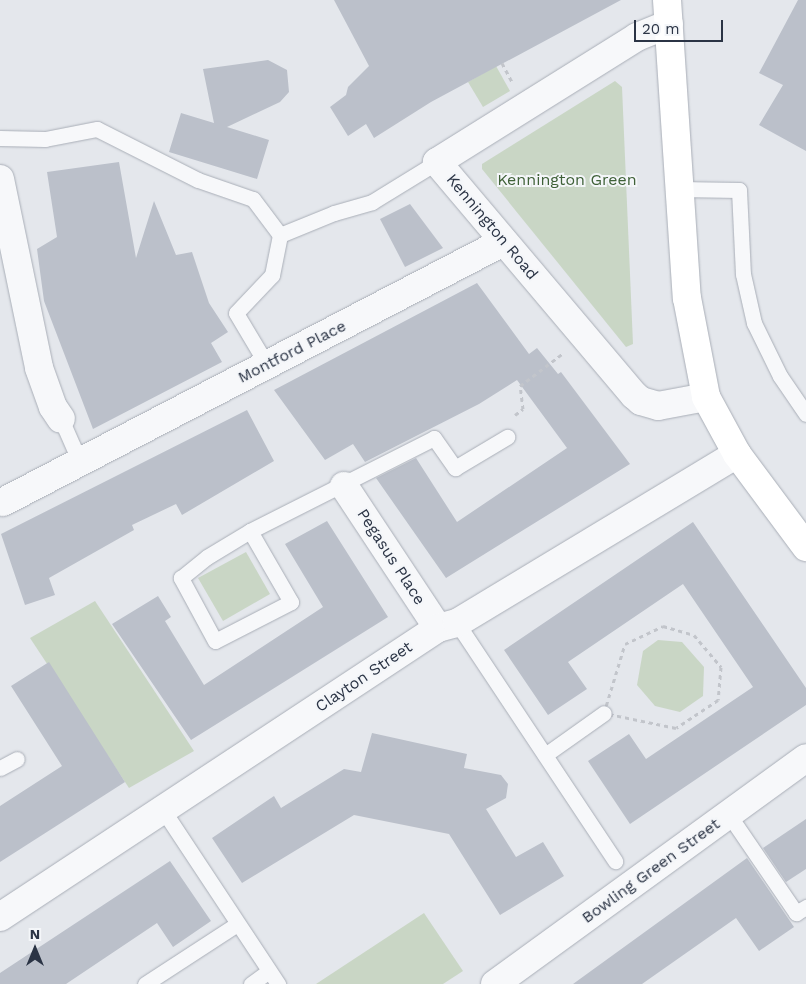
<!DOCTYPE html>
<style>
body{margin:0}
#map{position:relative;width:806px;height:984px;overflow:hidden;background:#e4e7ec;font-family:"Work Sans",sans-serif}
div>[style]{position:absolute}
.green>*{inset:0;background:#c9d6c5}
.building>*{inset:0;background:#bbc0ca}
.path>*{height:3px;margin-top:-1.5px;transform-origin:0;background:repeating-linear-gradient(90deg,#c2c5cb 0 4px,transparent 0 8px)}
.roads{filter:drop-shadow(0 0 1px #a9aeb7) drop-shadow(0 0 1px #a9aeb7)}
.lane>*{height:15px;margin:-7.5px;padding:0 7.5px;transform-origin:7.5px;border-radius:7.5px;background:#f7f8fa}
.street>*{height:28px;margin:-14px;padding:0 14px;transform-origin:14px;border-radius:14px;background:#f7f8fa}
.highway>*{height:28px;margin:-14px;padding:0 14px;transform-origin:14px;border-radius:14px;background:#fff}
span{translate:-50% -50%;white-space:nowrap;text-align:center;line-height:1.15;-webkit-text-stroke:4px #f4f6f9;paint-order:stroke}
.park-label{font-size:16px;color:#3f6138}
.street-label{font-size:16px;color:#2b3445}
.north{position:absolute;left:10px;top:924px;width:50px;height:50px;-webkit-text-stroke:4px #f4f6f9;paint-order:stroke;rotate:0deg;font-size:14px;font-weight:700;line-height:20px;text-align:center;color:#2b3445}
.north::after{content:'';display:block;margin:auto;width:18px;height:22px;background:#2b3445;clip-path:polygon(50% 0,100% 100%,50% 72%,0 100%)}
.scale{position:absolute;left:634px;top:20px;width:89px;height:22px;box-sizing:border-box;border:2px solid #2b3445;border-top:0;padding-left:6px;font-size:15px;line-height:18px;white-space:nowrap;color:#2b3445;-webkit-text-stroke:4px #f4f6f9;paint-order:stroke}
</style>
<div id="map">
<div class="green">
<div style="clip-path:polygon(496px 66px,510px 91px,483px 107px,468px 82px)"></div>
<div style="clip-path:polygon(615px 81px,622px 87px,633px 344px,626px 347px,482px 169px,482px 164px)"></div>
<div style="clip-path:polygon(246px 552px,270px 594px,223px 621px,198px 578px)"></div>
<div style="clip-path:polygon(95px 601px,194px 751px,129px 788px,30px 638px)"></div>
<div style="clip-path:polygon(658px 640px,682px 642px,704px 667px,703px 696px,680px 712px,655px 706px,637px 685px,643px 651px)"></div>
<div style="clip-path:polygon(424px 913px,463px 971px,443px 984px,316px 984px)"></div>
</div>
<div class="building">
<div style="clip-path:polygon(334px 0,621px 0,431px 102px,374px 138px,366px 124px,348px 136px,330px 107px,346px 95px,348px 87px,369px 66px)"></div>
<div style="clip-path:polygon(798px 0,806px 0,806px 151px,759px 125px,783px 85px,759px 73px)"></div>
<div style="clip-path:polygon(268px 60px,287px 70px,289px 92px,280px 102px,227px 127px,269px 140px,257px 179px,169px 152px,181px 113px,214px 123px,203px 69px)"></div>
<div style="clip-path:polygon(119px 162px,136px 258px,154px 201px,176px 255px,192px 252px,209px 303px,228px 332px,211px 343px,222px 362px,93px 429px,44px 301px,37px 249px,57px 237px,47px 172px)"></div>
<div style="clip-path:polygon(410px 204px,443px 248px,405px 267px,380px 219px)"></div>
<div style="clip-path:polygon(477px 283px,529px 354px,537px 348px,558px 374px,561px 372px,630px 464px,446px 578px,376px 478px,416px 458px,457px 522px,567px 448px,517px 380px,479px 404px,365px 462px,353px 444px,325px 460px,274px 390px)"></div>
<div style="clip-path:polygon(247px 410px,274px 461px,182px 515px,176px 504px,132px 525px,134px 530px,49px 578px,55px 595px,25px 605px,1px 534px)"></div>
<div style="clip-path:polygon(327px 521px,388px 617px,191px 740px,112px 624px,158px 596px,171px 617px,165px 621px,204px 685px,323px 607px,285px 544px)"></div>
<div style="clip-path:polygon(693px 522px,806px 688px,806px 705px,630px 824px,588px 761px,629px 734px,646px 759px,753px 687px,683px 584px,568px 662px,587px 689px,548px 715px,504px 650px)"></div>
<div style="clip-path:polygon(49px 662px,125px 782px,0 862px,0 806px,62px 766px,11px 686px)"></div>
<div style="clip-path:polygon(372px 733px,467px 754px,464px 768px,501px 775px,508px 784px,506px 798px,486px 809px,516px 857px,543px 842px,564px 876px,500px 915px,449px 834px,354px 815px,242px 883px,212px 838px,274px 796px,281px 808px,344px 769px,361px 772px)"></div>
<div style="clip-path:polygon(806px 819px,806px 869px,786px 882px,763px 848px)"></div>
<div style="clip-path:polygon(747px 858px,794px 927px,759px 951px,736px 918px,642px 984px,573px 984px)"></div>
<div style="clip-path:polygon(170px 861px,211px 921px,173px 947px,157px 923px,66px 984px,0 984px,0 973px)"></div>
</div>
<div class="path">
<div style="left:502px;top:63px;width:21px;rotate:62deg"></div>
<div style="left:515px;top:415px;width:10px;rotate:-37deg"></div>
<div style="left:523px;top:409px;width:23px;rotate:-97deg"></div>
<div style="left:520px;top:386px;width:53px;rotate:-37.3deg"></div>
<div style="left:663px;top:626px;width:32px;rotate:16deg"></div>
<div style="left:694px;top:635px;width:42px;rotate:49.8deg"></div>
<div style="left:721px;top:667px;width:33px;rotate:95deg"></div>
<div style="left:718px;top:700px;width:50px;rotate:146.3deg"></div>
<div style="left:676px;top:728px;width:74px;rotate:-168.2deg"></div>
<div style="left:604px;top:713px;width:72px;rotate:-73.1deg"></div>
<div style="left:625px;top:644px;width:42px;rotate:-25.3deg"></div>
</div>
<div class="roads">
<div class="lane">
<div style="left:0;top:138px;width:45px;rotate:1.3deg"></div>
<div style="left:45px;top:139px;width:53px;rotate:-10.9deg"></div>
<div style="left:97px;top:129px;width:113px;rotate:26.8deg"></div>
<div style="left:198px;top:180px;width:58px;rotate:19.1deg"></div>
<div style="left:253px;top:199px;width:45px;rotate:53.1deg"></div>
<div style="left:280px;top:235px;width:41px;rotate:101.3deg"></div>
<div style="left:272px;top:275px;width:52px;rotate:133.5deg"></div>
<div style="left:236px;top:313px;width:61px;rotate:59.2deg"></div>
<div style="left:678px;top:189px;width:61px;rotate:0.9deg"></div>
<div style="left:739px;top:190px;width:84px;rotate:87.3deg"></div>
<div style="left:743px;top:274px;width:50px;rotate:77.3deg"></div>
<div style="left:754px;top:323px;width:59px;rotate:63.9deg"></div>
<div style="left:780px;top:376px;width:46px;rotate:55.6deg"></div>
<div style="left:280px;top:235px;width:58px;rotate:-22.2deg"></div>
<div style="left:334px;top:213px;width:40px;rotate:-16deg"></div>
<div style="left:372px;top:202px;width:76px;rotate:-31.6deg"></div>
<div style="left:61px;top:419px;width:47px;rotate:66.2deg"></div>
<div style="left:250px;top:531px;width:82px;rotate:60deg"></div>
<div style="left:291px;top:602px;width:85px;rotate:152.8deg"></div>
<div style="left:215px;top:641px;width:72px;rotate:-118.4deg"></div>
<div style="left:181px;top:578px;width:33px;rotate:-39deg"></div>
<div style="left:207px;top:557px;width:50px;rotate:-31.2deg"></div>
<div style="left:250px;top:531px;width:206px;rotate:-26.8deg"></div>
<div style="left:434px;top:438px;width:37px;rotate:55deg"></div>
<div style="left:455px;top:468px;width:61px;rotate:-30.8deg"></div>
<div style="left:457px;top:623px;width:286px;rotate:56.4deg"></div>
<div style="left:545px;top:755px;width:72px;rotate:-35.4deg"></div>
<div style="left:0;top:768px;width:19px;rotate:-28deg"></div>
<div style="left:163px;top:810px;width:209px;rotate:56.5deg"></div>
<div style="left:729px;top:815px;width:119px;rotate:55.6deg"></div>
<div style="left:796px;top:913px;width:12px;rotate:-31deg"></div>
<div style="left:145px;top:984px;width:110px;rotate:-33.1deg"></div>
<div style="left:251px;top:984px;width:22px;rotate:-36deg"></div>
</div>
<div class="street">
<div style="left:669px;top:24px;width:35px;rotate:158deg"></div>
<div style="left:637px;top:37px;width:236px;rotate:148deg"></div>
<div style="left:437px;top:162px;width:305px;rotate:49.8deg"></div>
<div style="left:634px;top:395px;width:9px;rotate:41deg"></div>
<div style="left:641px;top:401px;width:18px;rotate:16deg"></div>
<div style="left:658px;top:406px;width:49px;rotate:-10.6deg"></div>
<div style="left:0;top:179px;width:193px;rotate:78.3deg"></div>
<div style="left:39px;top:368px;width:41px;rotate:70.3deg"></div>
<div style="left:53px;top:407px;width:14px;rotate:56deg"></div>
<div style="left:344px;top:486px;width:170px;rotate:56.5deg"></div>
<div style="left:3px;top:502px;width:564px;rotate:-27.47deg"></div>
<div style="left:0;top:917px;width:525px;rotate:-33.42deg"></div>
<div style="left:438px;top:628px;width:20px;rotate:-15deg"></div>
<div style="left:457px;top:623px;width:327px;rotate:-31.1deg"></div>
<div style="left:495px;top:984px;width:384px;rotate:-36deg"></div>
</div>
<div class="highway">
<div style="left:667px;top:0;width:299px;rotate:86.2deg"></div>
<div style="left:687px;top:298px;width:101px;rotate:79.1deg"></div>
<div style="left:706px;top:397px;width:65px;rotate:61.5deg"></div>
<div style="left:737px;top:454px;width:116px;rotate:53.4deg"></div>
</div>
</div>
<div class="park-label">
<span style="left:567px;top:180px">Kennington Green</span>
</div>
<div class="street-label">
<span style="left:492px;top:227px;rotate:50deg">Kennington Road</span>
<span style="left:292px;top:352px;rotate:-27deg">Montford Place</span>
<span style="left:391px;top:557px;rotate:57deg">Pegasus Place</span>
<span style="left:364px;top:677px;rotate:-34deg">Clayton Street</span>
<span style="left:651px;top:871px;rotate:-36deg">Bowling Green Street</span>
</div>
<div class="north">N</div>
<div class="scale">20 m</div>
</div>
